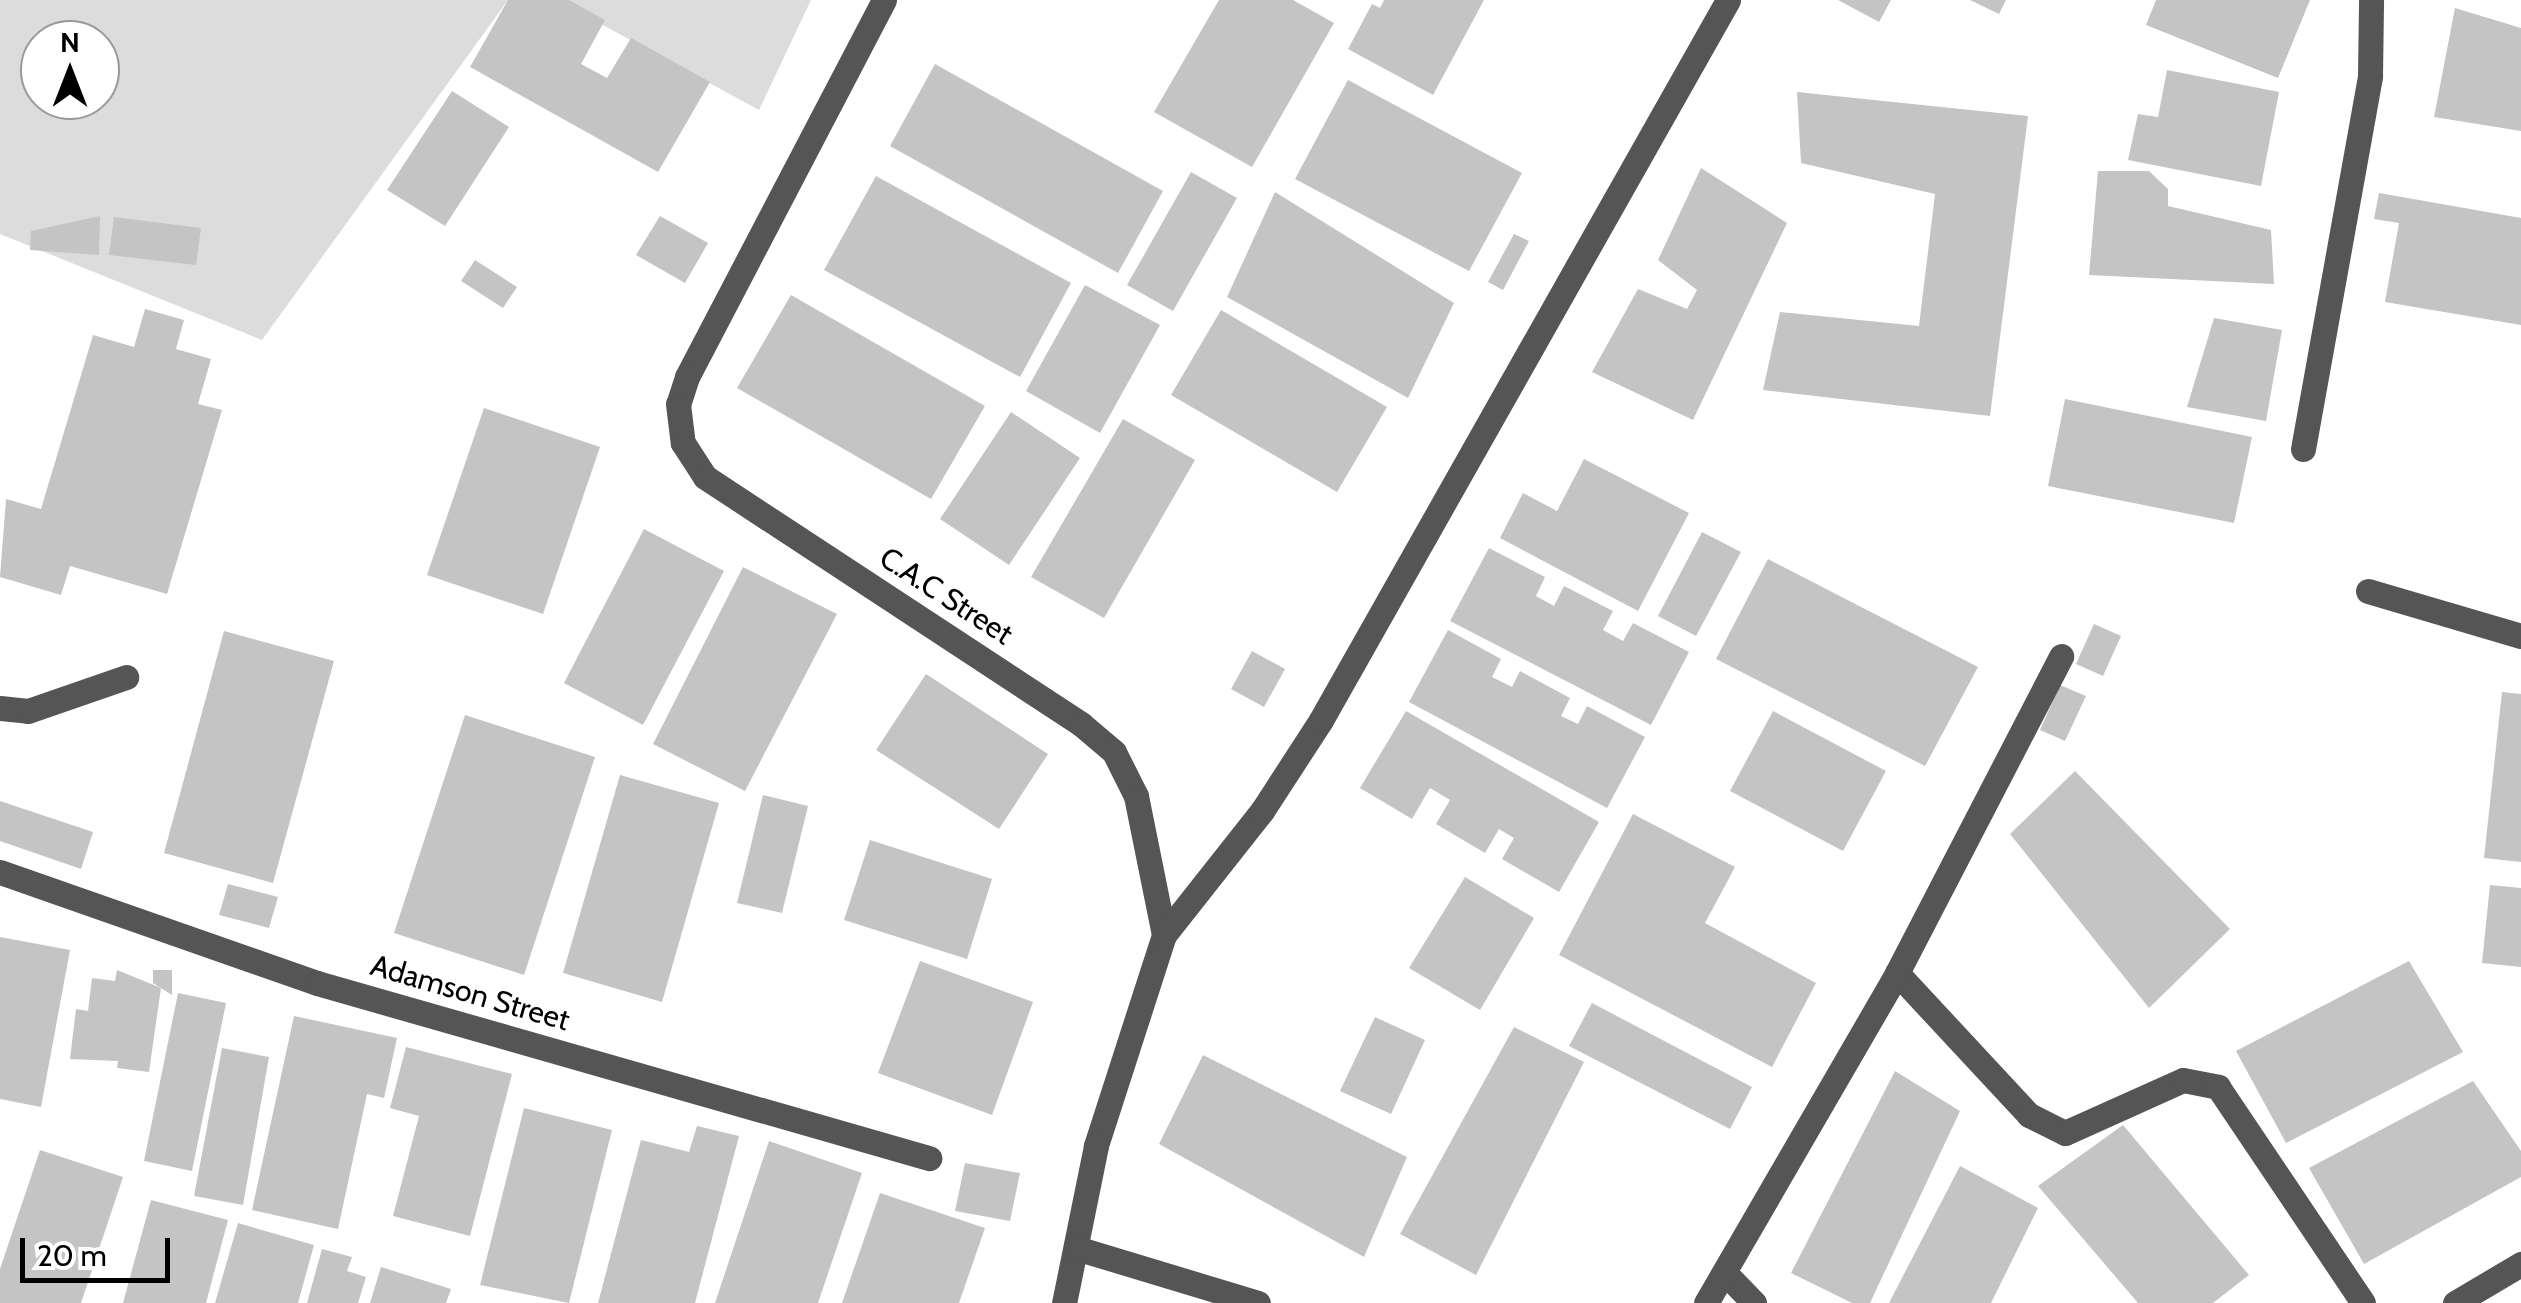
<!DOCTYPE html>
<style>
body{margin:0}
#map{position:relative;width:2521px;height:1303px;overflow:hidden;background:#fff;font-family:Cabin,sans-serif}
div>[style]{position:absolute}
.green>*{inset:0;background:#dcdcdc}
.building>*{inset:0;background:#c4c4c4}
.minor>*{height:25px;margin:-12.5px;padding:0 12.5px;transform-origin:12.5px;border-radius:12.5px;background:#555}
span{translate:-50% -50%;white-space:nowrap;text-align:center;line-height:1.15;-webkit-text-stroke:9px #fff;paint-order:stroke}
.street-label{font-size:30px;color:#000}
.north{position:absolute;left:20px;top:20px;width:100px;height:100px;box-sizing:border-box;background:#fff;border:2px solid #999;border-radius:50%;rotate:0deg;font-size:28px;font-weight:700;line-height:40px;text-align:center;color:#000}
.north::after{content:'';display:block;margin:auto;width:35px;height:45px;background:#000;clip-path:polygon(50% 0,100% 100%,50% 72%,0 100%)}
.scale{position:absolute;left:20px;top:1238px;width:150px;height:45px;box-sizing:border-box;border:5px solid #000;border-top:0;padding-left:12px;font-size:30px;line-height:35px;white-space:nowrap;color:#000;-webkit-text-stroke:8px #fff;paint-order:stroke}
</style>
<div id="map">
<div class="green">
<div style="clip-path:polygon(evenodd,0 0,508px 0,262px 340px,0 234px,0 0,40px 40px,100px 40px,100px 100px,40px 100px,40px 40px)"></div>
<div style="clip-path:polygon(557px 0,811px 0,759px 110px)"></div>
</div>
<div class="building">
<div style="clip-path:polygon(508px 0,569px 0,605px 20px,581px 64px,607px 78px,631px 38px,710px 82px,658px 172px,470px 67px)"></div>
<div style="clip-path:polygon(1219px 0,1293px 0,1334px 23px,1252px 167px,1154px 112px)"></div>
<div style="clip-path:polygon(1384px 0,1484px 0,1433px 95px,1348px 49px,1372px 4px,1380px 8px)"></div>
<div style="clip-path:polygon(1838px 0,1891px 0,1879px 22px)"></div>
<div style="clip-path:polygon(1970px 0,2006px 0,1999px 14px)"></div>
<div style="clip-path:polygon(2156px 0,2310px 0,2278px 78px,2146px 25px)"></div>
<div style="clip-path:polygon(2455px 8px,2521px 28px,2521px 131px,2434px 117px)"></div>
<div style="clip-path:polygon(935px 64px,1163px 191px,1118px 273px,890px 146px)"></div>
<div style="clip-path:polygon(2167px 70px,2279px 92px,2261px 186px,2128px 160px,2138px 114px,2158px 117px)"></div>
<div style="clip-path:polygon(1348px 80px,1522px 173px,1469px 271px,1295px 179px)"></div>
<div style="clip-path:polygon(452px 91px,509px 127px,445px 226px,387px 190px)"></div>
<div style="clip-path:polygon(1797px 92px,2028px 116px,1990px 416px,1763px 390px,1780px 312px,1919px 326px,1935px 194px,1801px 163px)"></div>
<div style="clip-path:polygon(1701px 168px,1787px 223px,1693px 420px,1592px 372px,1638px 289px,1687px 309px,1697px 290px,1658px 260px)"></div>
<div style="clip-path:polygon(2098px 171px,2149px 171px,2168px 189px,2168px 206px,2271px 230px,2274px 284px,2089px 275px)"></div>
<div style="clip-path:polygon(1191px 172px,1237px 198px,1173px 311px,1127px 285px)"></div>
<div style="clip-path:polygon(876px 176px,1071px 283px,1020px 377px,824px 270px)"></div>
<div style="clip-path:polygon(1275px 192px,1454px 303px,1408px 398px,1227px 297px)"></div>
<div style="clip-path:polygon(2379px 193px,2521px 218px,2521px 325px,2385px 302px,2399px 223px,2374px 219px)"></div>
<div style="clip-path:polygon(100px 216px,99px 255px,30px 250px,31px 231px)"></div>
<div style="clip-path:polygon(660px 216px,708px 243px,685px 283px,636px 255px)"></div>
<div style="clip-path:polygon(114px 217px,201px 228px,196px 265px,109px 255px)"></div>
<div style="clip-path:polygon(1514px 234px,1529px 241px,1503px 290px,1488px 282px)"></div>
<div style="clip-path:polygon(475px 260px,517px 287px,503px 308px,461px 281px)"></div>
<div style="clip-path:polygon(1085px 285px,1160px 325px,1100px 433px,1026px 391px)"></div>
<div style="clip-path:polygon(791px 295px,985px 406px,931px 499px,737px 388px)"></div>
<div style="clip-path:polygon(145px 309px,184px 320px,176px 349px,211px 359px,198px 404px,222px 410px,167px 594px,70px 566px,61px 595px,0 577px,6px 499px,41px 509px,93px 335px,134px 347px)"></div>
<div style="clip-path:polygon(1221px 310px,1387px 407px,1337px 492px,1171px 395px)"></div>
<div style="clip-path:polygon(2214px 318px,2282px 330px,2266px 421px,2187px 407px)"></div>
<div style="clip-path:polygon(2065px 399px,2252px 437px,2234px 523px,2048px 486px)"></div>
<div style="clip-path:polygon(484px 408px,600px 447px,543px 614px,427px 575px)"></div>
<div style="clip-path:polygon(1011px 412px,1080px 458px,1009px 565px,940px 519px)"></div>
<div style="clip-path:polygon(1123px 419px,1195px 460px,1104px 618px,1031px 577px)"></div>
<div style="clip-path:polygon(1584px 459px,1689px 513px,1638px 611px,1500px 538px,1523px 493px,1557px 511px)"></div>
<div style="clip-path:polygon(644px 529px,724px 571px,643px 725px,564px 683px)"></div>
<div style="clip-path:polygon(1702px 532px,1741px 552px,1696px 636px,1658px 616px)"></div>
<div style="clip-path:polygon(1489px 548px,1545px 577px,1536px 596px,1554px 606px,1564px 586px,1613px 611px,1603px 630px,1623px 641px,1633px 623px,1689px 652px,1651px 725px,1450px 621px)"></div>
<div style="clip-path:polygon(1768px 559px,1978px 667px,1925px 766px,1716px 659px)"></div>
<div style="clip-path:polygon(743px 567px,837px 614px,745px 791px,653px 744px)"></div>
<div style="clip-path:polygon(2094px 624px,2121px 636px,2103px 676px,2076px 664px)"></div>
<div style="clip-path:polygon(1448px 630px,1501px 659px,1492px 677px,1512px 687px,1520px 671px,1570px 698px,1561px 716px,1578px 724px,1587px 706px,1645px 737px,1607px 808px,1409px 702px)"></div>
<div style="clip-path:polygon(224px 631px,334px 661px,273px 883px,164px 853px)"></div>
<div style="clip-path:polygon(1252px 651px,1285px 669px,1264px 707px,1231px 689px)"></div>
<div style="clip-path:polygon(926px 674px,1048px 754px,999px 829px,876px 750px)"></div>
<div style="clip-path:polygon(2060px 685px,2086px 696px,2065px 741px,2040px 730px)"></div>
<div style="clip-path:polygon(2502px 692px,2521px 694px,2521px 862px,2484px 858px)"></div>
<div style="clip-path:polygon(1406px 711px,1599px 822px,1559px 892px,1502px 859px,1514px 838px,1499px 829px,1485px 853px,1436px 824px,1450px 800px,1430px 788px,1412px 819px,1360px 788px)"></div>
<div style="clip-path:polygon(1773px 711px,1886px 771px,1843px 851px,1730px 791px)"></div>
<div style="clip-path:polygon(465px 715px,595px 757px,524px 975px,394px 933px)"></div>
<div style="clip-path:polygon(2075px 771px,2230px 929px,2149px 1008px,2010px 834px)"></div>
<div style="clip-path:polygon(620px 775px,719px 803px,662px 1002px,563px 973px)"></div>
<div style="clip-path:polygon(763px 795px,808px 806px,782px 913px,737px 903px)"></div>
<div style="clip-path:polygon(0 801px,93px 832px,81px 869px,0 841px)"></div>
<div style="clip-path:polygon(1633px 814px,1735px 867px,1705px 923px,1816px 983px,1772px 1067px,1559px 955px)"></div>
<div style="clip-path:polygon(870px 840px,992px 879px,967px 959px,844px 920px)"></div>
<div style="clip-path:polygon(1465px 877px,1534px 918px,1480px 1010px,1409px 968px)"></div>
<div style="clip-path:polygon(228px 884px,278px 897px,269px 928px,219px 915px)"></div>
<div style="clip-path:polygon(2490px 885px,2521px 888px,2521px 967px,2482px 963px)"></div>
<div style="clip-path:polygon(0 937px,70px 950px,41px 1107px,0 1099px)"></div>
<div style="clip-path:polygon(920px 961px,1033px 1002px,992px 1115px,878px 1073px)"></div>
<div style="clip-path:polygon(2409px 961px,2463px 1052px,2286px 1143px,2236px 1051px)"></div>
<div style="clip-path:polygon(117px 970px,161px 988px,149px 1072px,117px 1068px,118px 1061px,70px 1059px,76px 1009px,88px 1011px,92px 978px,115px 981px)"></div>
<div style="clip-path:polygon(153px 970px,172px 970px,172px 995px,153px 983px)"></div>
<div style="clip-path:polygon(178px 993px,226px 1003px,192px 1171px,144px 1161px)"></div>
<div style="clip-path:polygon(1592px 1003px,1752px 1087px,1730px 1129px,1569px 1046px)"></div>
<div style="clip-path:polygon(294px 1016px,397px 1038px,384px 1098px,367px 1094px,338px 1229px,252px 1210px)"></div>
<div style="clip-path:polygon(1375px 1017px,1425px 1040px,1391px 1114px,1340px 1091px)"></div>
<div style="clip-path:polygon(1514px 1027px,1584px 1062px,1476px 1275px,1400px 1234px)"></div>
<div style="clip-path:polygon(406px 1047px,512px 1074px,470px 1236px,393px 1216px,419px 1116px,390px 1108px)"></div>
<div style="clip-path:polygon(222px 1048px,269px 1057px,243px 1205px,194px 1196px)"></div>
<div style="clip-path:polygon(1203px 1055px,1407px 1157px,1364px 1257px,1159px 1144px)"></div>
<div style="clip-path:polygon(1895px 1071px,1960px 1111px,1870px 1303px,1852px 1303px,1791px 1273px)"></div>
<div style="clip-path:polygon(2473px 1081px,2521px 1151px,2521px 1177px,2364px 1264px,2309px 1168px)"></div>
<div style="clip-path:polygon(524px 1108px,612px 1130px,569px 1303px,480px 1285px)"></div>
<div style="clip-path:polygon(2123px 1125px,2249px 1275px,2213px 1303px,2138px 1303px,2038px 1186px)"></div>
<div style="clip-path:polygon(697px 1126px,739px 1136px,695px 1303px,598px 1303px,641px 1140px,689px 1152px)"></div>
<div style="clip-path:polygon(769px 1141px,862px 1173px,818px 1303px,715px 1303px)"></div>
<div style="clip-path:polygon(40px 1150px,123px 1177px,81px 1303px,0 1303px,0 1269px)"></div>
<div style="clip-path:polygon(965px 1163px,1020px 1173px,1010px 1221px,955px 1211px)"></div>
<div style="clip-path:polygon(1960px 1166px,2038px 1208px,1991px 1303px,1889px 1303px)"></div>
<div style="clip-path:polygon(880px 1193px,985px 1228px,959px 1303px,842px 1303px)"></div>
<div style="clip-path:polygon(151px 1200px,228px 1220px,206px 1303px,123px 1303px)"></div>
<div style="clip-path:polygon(238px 1223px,314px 1245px,298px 1303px,215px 1303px)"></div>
<div style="clip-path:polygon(322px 1249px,352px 1257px,347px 1271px,366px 1277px,358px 1303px,307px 1303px)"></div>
<div style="clip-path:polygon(381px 1267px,451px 1289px,446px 1303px,370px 1303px)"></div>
</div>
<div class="minor">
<div style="left:884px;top:0;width:425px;rotate:117.6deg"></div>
<div style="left:687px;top:377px;width:28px;rotate:108deg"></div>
<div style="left:678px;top:404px;width:39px;rotate:83deg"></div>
<div style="left:683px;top:443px;width:40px;rotate:57.1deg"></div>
<div style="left:705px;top:477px;width:450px;rotate:33.3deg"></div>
<div style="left:1081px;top:724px;width:43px;rotate:40.3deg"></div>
<div style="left:1114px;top:752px;width:49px;rotate:63.4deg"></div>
<div style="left:1136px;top:796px;width:142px;rotate:78.6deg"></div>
<div style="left:1164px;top:935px;width:222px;rotate:107.9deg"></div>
<div style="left:1096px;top:1146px;width:160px;rotate:101.5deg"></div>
<div style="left:2303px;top:449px;width:379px;rotate:-79.8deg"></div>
<div style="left:2370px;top:76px;width:76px;rotate:-89.2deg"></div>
<div style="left:2368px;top:591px;width:159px;rotate:16.4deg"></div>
<div style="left:0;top:708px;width:28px;rotate:6deg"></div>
<div style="left:28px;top:711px;width:104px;rotate:-19.1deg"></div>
<div style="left:0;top:872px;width:336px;rotate:19.3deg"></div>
<div style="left:317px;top:983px;width:637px;rotate:15.96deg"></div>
<div style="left:1164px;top:935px;width:158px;rotate:-51.7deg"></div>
<div style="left:1262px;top:811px;width:108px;rotate:-57deg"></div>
<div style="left:1321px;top:720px;width:827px;rotate:-60.52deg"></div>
<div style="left:1897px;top:973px;width:194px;rotate:47.1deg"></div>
<div style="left:2029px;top:1115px;width:40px;rotate:26.6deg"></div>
<div style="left:2065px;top:1133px;width:129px;rotate:-24.2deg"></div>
<div style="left:2183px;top:1080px;width:36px;rotate:11deg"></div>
<div style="left:2218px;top:1087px;width:260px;rotate:56.1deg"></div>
<div style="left:1076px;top:1248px;width:190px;rotate:16.8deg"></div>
<div style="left:1727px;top:1275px;width:39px;rotate:46deg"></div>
<div style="left:1706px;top:1303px;width:381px;rotate:-59.9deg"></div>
<div style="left:1897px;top:973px;width:357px;rotate:-62.6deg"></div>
<div style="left:2455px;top:1303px;width:77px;rotate:-30.6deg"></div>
</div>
<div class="street-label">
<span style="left:946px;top:596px;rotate:33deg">C.A.C Street</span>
<span style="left:470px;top:993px;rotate:16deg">Adamson Street</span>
</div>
<div class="north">N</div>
<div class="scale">20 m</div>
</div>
